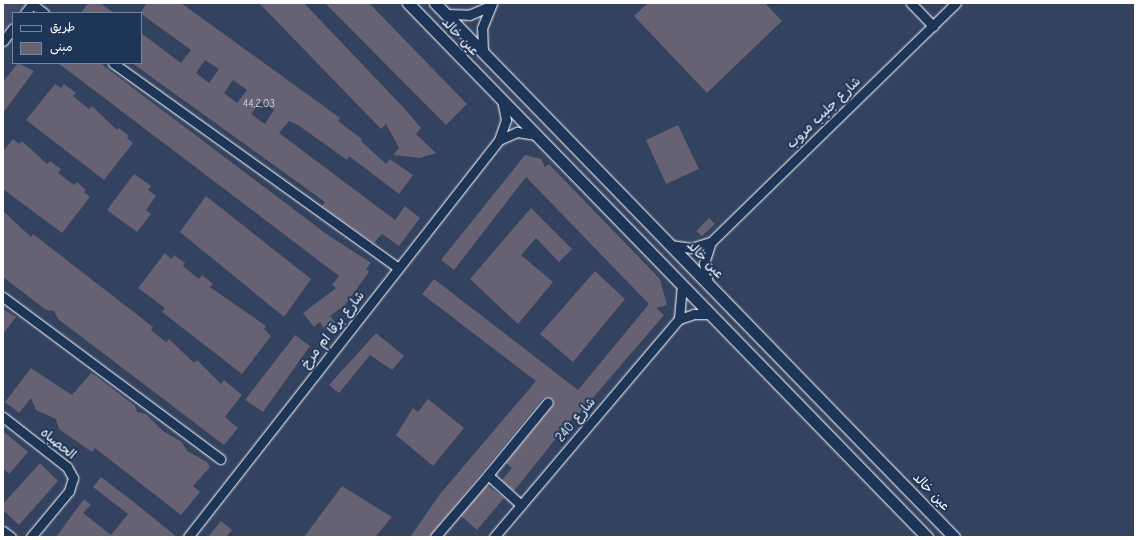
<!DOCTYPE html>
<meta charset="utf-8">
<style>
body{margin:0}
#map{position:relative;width:1138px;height:540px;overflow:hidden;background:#33425f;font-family:"Comic Neue","Playpen Sans Arabic",sans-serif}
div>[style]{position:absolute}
.built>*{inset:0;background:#424b65}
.building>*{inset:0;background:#666173}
.roads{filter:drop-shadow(0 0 1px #fff) drop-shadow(0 0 1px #fff)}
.minor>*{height:9px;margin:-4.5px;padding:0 4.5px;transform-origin:4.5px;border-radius:4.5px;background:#1d3557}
.tertiary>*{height:11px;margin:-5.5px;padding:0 5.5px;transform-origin:5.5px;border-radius:5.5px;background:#1d3557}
span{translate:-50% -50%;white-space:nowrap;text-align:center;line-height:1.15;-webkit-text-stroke:4px #1d3557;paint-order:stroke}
.number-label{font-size:11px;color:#d9d8dc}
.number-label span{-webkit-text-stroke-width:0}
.street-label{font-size:13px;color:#fff}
.frame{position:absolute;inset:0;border:4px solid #fff;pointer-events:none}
.legend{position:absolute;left:12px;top:12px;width:130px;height:52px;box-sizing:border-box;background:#1d3557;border:1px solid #77869a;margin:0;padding:5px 7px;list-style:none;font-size:12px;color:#fff}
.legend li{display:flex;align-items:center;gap:8px;height:20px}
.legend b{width:20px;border:1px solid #77869a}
</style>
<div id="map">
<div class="built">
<div style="clip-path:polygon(3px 3px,26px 3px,18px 13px,13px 13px,13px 19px,3px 32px)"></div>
</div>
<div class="building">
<div style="clip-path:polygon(88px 3px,100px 3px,114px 13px,81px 13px)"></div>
<div style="clip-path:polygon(evenodd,147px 3px,181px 3px,340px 118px,338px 121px,362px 139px,361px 141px,386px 164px,390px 159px,413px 175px,399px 194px,349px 156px,347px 160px,298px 125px,289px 121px,279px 133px,395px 220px,405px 206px,420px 218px,399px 246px,382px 234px,374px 243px,322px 206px,325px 202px,132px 63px,141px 63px,141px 33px,181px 63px,191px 50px,140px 13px,147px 3px,205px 60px,219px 69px,209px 83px,196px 73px,205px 60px,147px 3px,233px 80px,247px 90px,237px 103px,224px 93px,233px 80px,147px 3px,261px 101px,274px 110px,265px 124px,251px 114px,261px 101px)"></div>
<div style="clip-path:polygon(259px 3px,304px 3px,403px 107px,421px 128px,416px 134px,436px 153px,420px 158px,393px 155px,399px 148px,386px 124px,381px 129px)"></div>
<div style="clip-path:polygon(325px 3px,369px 3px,467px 104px,446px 125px)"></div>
<div style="clip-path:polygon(648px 3px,765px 3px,782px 21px,707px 93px,634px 16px)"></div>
<div style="clip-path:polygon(18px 63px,34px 71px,3px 113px,3px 82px)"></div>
<div style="clip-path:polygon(58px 63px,100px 63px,325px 233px,371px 263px,366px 269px,369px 272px,345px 305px,330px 316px,335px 322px,325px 330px,320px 322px,314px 327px,303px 313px,336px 288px,332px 285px,339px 276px)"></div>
<div style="clip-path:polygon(55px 84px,61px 88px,64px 84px,76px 93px,73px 96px,89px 109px,92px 106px,117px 130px,119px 128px,129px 136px,127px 138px,133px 143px,104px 180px,26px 120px)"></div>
<div style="clip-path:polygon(678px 125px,699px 169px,666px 184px,646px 140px)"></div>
<div style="clip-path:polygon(13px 139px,19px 144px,22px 141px,47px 164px,50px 161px,61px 169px,58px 173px,74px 185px,77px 182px,86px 190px,84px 192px,90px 197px,62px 233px,3px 189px,3px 151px)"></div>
<div style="clip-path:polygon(525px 155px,541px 159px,545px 167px,549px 164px,660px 279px,667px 305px,656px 308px,664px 315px,579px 414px,577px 412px,514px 491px,502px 480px,512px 468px,506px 463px,553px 406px,554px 400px,549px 396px,543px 398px,429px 537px,410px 537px,440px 494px,536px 381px,422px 294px,434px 279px,578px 390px,649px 304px,526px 177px,454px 270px,441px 260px)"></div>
<div style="clip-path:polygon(134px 174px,151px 186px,148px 190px,156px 196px,146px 210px,151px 214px,137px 232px,107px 210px)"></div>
<div style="clip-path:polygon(206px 196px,311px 279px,284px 317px,180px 232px)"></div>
<div style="clip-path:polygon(531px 208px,572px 249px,559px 262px,536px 238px,521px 255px,553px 282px,518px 324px,470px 279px)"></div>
<div style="clip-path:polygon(3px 211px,31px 237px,33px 234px,153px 327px,151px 330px,166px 342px,169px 339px,194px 363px,197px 360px,221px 384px,224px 380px,242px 395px,225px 417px,238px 428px,224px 445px,58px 319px,54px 311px,46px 310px,3px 277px)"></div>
<div style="clip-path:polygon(709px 218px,715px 224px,702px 236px,696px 231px)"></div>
<div style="clip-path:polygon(165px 253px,171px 259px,174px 255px,185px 263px,183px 266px,199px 279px,202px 275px,213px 284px,210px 287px,266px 326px,264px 329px,271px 336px,242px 374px,162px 312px,165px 308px,138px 288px)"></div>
<div style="clip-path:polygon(595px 271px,625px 299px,573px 362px,540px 334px)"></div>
<div style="clip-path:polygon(3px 309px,16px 317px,3px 334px)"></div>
<div style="clip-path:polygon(376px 333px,404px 356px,392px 370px,370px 355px,339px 393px,329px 385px)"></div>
<div style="clip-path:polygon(295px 335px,310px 346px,263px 412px,245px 400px)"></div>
<div style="clip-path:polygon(31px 368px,72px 395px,91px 373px,95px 375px,135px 406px,137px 412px,146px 414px,163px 431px,182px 442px,187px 451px,207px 462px,210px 467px,193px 486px,200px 492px,181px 515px,95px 448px,92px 452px,59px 429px,56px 419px,36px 410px,31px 398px,19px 413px,5px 402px)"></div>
<div style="clip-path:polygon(428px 399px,464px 428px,433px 466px,396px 435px,413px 408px,418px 412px)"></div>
<div style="clip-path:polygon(3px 431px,28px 452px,9px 474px,3px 468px)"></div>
<div style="clip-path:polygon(40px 463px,58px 481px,19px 525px,3px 510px,3px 504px)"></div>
<div style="clip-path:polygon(101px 477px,135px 503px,177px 537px,56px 537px,84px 499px,91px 505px,83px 513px,111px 535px,128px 514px,93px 487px)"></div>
<div style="clip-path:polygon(487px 485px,504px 498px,477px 530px,461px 516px)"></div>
<div style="clip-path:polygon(342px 486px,392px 517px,375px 537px,304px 537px)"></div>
<div style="clip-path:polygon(221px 521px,232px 530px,226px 537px,208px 537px)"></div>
</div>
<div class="roads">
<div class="minor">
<div style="left:911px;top:3px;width:32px;rotate:46deg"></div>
<div style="left:32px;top:4px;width:15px;rotate:37deg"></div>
<div style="left:25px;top:13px;width:13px;rotate:-51deg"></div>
<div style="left:446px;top:14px;width:23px;rotate:2deg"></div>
<div style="left:469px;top:15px;width:23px;rotate:-23deg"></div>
<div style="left:3px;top:41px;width:16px;rotate:-52deg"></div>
<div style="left:483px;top:52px;width:24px;rotate:-92deg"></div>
<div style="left:482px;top:28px;width:27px;rotate:-68deg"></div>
<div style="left:113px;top:63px;width:351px;rotate:35.7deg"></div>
<div style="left:499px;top:140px;width:20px;rotate:-24deg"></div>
<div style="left:517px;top:132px;width:20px;rotate:9deg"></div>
<div style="left:670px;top:245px;width:21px;rotate:8deg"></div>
<div style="left:691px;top:248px;width:21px;rotate:-17deg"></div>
<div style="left:711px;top:242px;width:342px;rotate:-44.3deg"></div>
<div style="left:708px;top:284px;width:21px;rotate:-101deg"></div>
<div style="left:704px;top:263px;width:22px;rotate:-72deg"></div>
<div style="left:3px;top:297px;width:271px;rotate:36.7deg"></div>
<div style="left:679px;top:319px;width:16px;rotate:-18deg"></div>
<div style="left:694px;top:314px;width:17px"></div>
<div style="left:3px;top:417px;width:81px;rotate:38deg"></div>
<div style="left:67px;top:467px;width:13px;rotate:61deg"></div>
<div style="left:73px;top:478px;width:14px;rotate:107deg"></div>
<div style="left:69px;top:491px;width:60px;rotate:129.6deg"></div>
<div style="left:488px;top:475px;width:94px;rotate:-50.6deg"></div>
<div style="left:3px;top:531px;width:10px;rotate:37deg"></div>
<div style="left:188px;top:537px;width:504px;rotate:-51.93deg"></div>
<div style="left:499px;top:140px;width:21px;rotate:-71deg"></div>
<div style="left:506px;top:120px;width:20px;rotate:-101deg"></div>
<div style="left:435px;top:537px;width:82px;rotate:-49.5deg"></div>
<div style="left:488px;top:475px;width:45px;rotate:42.3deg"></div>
<div style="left:494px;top:537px;width:286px;rotate:-49.7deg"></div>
<div style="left:679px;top:319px;width:35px;rotate:-85deg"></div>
</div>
<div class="tertiary">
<div style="left:408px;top:3px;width:745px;rotate:45.82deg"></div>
<div style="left:435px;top:3px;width:745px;rotate:45.82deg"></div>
</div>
</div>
<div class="number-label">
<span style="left:259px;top:104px">44,2,03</span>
</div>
<div class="street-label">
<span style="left:460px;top:37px;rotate:46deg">عين خالد</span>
<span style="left:824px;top:113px;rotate:-44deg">شارع جليب مروب</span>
<span style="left:705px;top:260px;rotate:46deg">عين خالد</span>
<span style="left:333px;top:330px;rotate:-52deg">شارع برقا ام مرخ</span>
<span style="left:576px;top:420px;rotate:-50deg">شارع 240</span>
<span style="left:58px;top:444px;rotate:39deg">الحصباه</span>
<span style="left:931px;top:492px;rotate:46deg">عين خالد</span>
</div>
<div class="frame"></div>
<ul class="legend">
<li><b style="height:5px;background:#1d3557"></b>طريق</li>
<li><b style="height:11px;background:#666173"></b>مبنى</li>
</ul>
</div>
